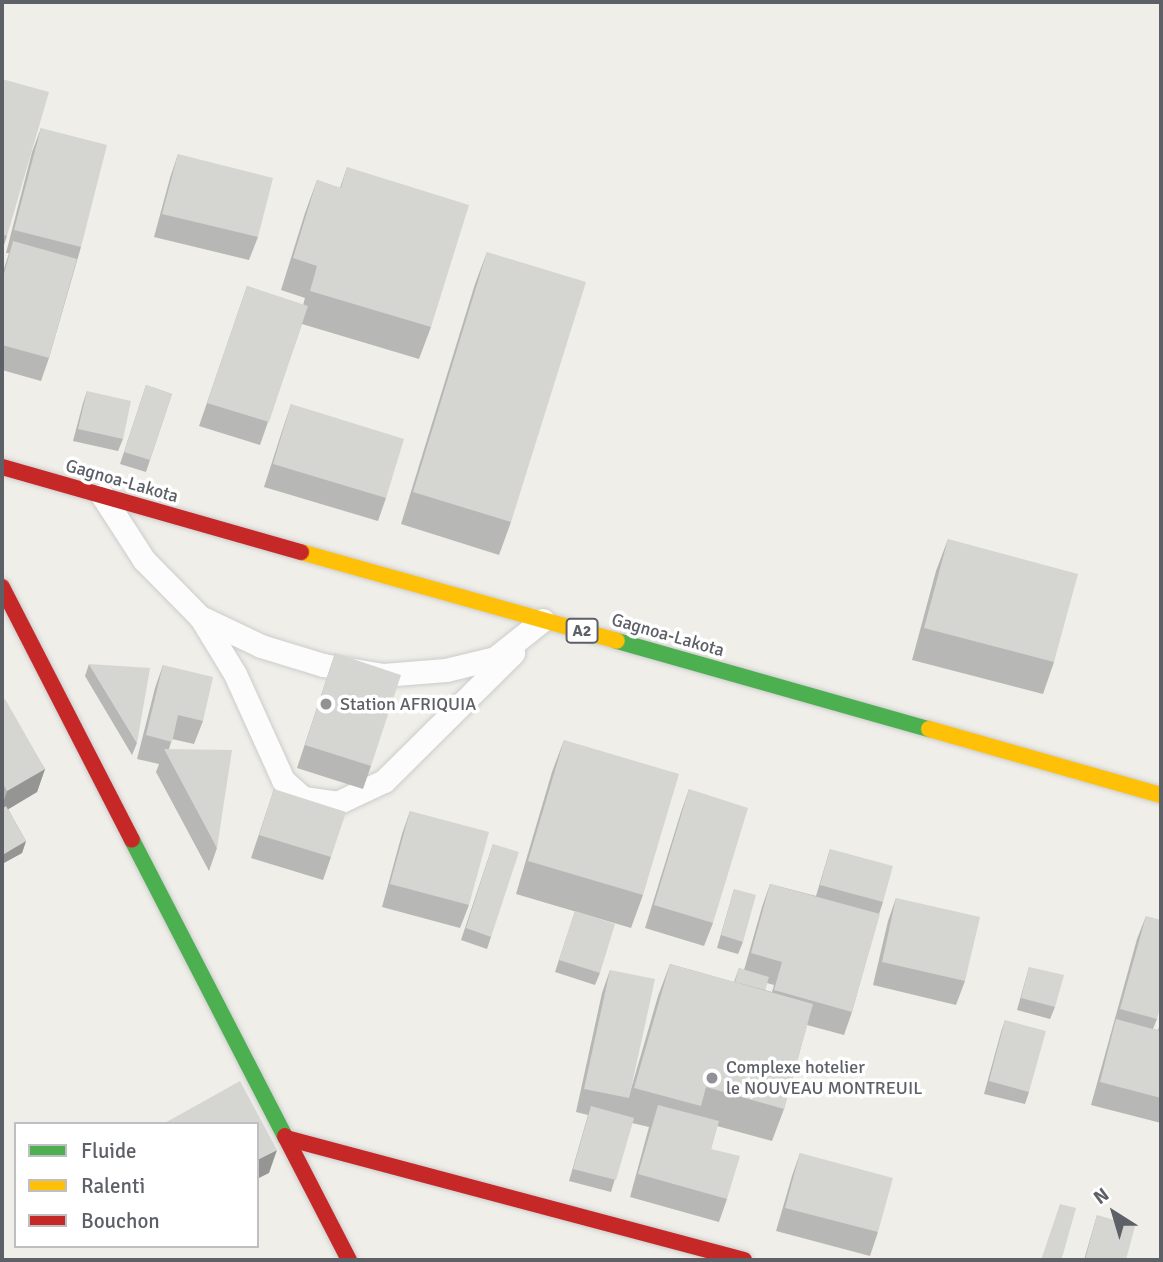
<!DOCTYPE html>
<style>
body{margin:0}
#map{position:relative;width:1163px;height:1262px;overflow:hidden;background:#efeee9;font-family:Signika,sans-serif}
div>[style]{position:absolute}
.roads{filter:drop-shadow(0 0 2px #cccccb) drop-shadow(0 0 2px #cccccb)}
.lane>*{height:23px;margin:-11.5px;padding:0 11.5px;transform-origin:11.5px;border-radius:11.5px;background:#fdfcfc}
.fast>*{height:16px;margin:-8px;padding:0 8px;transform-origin:8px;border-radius:8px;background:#4caf50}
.slow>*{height:16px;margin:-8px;padding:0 8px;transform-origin:8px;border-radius:8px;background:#ffc107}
.jam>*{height:16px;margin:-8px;padding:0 8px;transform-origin:8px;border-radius:8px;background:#c62828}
.wall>*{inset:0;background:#b7b7b5}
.shaded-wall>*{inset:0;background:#959593}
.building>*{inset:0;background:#d5d5d2}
.dots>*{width:19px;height:19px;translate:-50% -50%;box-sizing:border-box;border:4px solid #fff;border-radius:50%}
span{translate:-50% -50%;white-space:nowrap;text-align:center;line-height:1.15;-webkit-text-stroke:7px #fff;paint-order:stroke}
.shield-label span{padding:2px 5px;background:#fff;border:2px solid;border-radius:5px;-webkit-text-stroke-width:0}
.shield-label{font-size:16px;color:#5e6068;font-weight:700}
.street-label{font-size:18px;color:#5e6068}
.poi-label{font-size:18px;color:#5e6068}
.left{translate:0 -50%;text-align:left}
.frame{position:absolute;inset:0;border:4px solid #5e6068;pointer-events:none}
.legend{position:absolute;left:14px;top:1122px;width:245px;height:126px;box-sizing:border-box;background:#fff;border:2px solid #bfbfc3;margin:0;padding:9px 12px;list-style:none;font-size:21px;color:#5e6068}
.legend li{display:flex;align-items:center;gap:14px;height:35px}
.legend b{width:35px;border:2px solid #bfbfc3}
.north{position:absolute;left:1079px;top:1178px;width:70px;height:70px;-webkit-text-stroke:5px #fff;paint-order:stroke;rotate:323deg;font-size:19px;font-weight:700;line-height:28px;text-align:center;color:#5e6068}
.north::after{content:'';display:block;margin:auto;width:24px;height:32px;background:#5e6068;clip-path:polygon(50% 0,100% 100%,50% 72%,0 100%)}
</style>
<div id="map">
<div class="roads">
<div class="lane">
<div style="left:102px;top:495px;width:77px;rotate:57.1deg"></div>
<div style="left:144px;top:560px;width:80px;rotate:45.5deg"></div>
<div style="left:200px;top:617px;width:68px;rotate:25.4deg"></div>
<div style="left:261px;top:646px;width:65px;rotate:17deg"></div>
<div style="left:323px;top:665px;width:61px;rotate:9.5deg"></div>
<div style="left:383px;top:675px;width:63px;rotate:-4.5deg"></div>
<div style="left:446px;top:670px;width:50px;rotate:-13.8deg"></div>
<div style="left:495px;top:658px;width:61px;rotate:-38.4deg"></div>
<div style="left:201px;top:618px;width:66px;rotate:58.7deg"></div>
<div style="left:235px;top:674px;width:116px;rotate:65.6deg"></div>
<div style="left:283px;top:780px;width:27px;rotate:42deg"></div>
<div style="left:303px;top:798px;width:34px;rotate:8deg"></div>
<div style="left:337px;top:803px;width:52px;rotate:-25.1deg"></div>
<div style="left:384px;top:781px;width:182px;rotate:-44.8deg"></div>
</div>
<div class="fast">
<div style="left:617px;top:641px;width:324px;rotate:15.8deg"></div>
<div style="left:132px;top:840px;width:333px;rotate:62.7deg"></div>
</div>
<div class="slow">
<div style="left:301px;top:552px;width:328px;rotate:15.7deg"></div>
<div style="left:929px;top:729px;width:241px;rotate:15.9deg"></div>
</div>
<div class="jam">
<div style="left:2px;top:467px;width:311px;rotate:15.9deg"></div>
<div style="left:2px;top:587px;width:284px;rotate:62.8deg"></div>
<div style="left:285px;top:1136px;width:140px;rotate:62.7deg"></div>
<div style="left:286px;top:1138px;width:474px;rotate:14.9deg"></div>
</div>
</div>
<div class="wall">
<div style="clip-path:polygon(2px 79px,7px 236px,2px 251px)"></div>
<div style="clip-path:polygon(41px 128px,81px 247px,49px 358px,41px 381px,2px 370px,2px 275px,9px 253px,6px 253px,32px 152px)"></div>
<div style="clip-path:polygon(178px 154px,258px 237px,249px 260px,154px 237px,170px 178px)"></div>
<div style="clip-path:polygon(347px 167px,431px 327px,419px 359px,302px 324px,260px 445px,199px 426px,247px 286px,303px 305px,305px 298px,281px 290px,305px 213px,317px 180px,340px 188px)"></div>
<div style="clip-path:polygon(487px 252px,511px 522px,499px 555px,401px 524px,475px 284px)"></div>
<div style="clip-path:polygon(146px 385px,172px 394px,146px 472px,120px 464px)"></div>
<div style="clip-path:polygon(87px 391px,123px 439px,118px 451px,73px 441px,83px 403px)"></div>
<div style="clip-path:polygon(291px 404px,386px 498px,378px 521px,264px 487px,283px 428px)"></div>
<div style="clip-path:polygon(948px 539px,1054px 662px,1043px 694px,912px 660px,936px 571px)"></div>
<div style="clip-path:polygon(335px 653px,371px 766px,363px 789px,297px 768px)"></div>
<div style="clip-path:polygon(89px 664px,137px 743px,132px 755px,85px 676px)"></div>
<div style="clip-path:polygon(163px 665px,203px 721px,194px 744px,172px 739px,169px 749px,217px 848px,209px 871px,156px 772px,159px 764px,137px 759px,155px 688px)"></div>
<div style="clip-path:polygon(2px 701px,45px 769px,37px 792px,8px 809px,26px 841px,22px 853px,2px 864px)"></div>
<div style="clip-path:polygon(564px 740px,643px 895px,631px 928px,516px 894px,552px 772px)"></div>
<div style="clip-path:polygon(274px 789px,331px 857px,323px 880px,251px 858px)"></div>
<div style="clip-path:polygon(689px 789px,713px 923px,704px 946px,645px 928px,681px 812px)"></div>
<div style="clip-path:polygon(410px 811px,469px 905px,460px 928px,382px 907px,402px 834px)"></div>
<div style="clip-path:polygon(493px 844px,491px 937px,487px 949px,461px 940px)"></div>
<div style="clip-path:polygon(evenodd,830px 849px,883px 902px,879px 914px,852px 1012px,844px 1035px,807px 1025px,784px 1109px,772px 1141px,717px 1126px,711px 1149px,727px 1199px,719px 1222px,630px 1197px,649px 1127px,632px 1123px,611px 1192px,569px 1181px,588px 1115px,576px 1112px,602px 993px,610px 970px,629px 1096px,658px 996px,670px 964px,734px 982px,739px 968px,744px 970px,762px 907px,770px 884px,816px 896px,830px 849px,767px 983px,774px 985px,772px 992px,765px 990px,767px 983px)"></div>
<div style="clip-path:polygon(734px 889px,743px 942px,738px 954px,717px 948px)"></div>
<div style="clip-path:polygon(896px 898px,965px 981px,956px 1005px,873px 985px,888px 921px)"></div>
<div style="clip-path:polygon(575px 911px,600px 973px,595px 985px,555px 972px)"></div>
<div style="clip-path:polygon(1146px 916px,1157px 1019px,1153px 1029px,1158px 1030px,1161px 1021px,1161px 1123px,1091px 1105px,1137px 939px)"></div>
<div style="clip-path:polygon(1029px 967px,1055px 1007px,1050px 1019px,1017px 1010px)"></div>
<div style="clip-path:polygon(1005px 1020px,1029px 1092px,1025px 1104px,984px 1094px,1001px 1032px)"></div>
<div style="clip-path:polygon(800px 1153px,878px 1232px,870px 1256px,776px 1231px,792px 1176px)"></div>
<div style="clip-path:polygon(1097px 1215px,1126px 1260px,1084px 1260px)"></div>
</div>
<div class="shaded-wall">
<div style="clip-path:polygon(45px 769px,37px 792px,2px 813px,2px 806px,7px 791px)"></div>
<div style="clip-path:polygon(26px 841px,22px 853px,2px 864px,2px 859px,4px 854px)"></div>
<div style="clip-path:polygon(277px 1150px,269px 1173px,257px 1179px,257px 1160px)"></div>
</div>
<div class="building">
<div style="clip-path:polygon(2px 79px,49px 92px,7px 236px,2px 234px)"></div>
<div style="clip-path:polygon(41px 128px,107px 145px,81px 247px,14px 230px)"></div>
<div style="clip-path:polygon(178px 154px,273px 178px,258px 237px,162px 214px)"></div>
<div style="clip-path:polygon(347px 167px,469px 205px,431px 327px,310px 291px,317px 266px,293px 258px,317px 180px,341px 188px)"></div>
<div style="clip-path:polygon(13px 241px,77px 259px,49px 358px,2px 345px,2px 281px)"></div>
<div style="clip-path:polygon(487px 252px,586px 282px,511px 522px,413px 492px)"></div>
<div style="clip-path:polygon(247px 286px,308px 306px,269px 422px,207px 403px)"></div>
<div style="clip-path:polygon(146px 385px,172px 394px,150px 460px,124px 452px)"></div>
<div style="clip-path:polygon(87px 391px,131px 401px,123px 439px,78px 429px)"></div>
<div style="clip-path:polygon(291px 404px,404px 439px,386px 498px,273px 464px)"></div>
<div style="clip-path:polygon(948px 539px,1078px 574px,1054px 662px,924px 628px)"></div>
<div style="clip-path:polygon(335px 653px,401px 675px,371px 766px,305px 745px)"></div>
<div style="clip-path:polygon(89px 664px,150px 668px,137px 743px)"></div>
<div style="clip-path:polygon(163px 665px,213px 677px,203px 721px,178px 715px,172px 742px,146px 735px)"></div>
<div style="clip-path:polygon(5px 699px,45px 769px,7px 791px,2px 782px,2px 701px)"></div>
<div style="clip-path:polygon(564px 740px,679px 774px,643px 895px,528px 861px)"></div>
<div style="clip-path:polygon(164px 749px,232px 750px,217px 848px)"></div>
<div style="clip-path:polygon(274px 789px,346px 812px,331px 857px,259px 835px)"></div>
<div style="clip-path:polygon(689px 789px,748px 808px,713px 923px,654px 905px)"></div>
<div style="clip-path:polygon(6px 806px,26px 841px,4px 854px,2px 850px,2px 809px)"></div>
<div style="clip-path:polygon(410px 811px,489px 832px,469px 905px,390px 884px)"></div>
<div style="clip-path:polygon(493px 844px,519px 852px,491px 937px,466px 928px)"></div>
<div style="clip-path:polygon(830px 849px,893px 866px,883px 902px,820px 885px)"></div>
<div style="clip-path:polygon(770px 884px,880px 914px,852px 1012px,774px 990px,782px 962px,751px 953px)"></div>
<div style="clip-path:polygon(734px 889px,756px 895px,743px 942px,721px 935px)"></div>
<div style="clip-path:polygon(896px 898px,980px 917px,965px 981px,882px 962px)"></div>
<div style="clip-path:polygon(575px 911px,615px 924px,600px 973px,559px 960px)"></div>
<div style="clip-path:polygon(1146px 916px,1161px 920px,1161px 1004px,1157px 1019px,1120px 1009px)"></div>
<div style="clip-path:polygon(670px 964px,813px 1004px,784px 1109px,706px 1087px,701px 1106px,634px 1088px)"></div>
<div style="clip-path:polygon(1029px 967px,1064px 975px,1055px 1007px,1021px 998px)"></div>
<div style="clip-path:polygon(739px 968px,769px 977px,765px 990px,735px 982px)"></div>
<div style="clip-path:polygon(610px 970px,655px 979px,629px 1098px,584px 1089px)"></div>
<div style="clip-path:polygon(1116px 1019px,1160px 1031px,1161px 1026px,1161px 1098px,1100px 1082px)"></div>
<div style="clip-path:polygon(1005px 1020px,1046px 1031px,1029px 1092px,989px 1081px)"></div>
<div style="clip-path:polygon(240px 1081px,277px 1150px,257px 1160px,257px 1124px,163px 1124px)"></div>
<div style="clip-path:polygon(658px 1105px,719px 1121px,711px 1149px,740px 1156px,727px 1199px,638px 1174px)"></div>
<div style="clip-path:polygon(591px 1106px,634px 1118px,616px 1180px,573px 1169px)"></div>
<div style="clip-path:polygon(800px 1153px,893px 1178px,878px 1232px,785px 1208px)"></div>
<div style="clip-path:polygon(1060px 1204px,1076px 1208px,1062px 1258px,1074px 1260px,1041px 1260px)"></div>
<div style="clip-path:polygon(1097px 1215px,1135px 1226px,1126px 1260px,1085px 1260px)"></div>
</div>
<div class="dots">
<div style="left:326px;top:704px;background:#919295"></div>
<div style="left:712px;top:1078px;background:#919295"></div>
</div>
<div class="shield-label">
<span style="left:582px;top:631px">A2</span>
</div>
<div class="street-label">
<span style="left:122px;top:481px;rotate:16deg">Gagnoa-Lakota</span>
<span style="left:668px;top:635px;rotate:16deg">Gagnoa-Lakota</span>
</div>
<div class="poi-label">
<span class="left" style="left:340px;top:704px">Station AFRIQUIA</span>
<span class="left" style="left:726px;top:1078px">Complexe hotelier<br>le NOUVEAU MONTREUIL</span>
</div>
<div class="frame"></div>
<ul class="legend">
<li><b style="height:9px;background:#4caf50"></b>Fluide</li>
<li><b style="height:9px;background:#ffc107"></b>Ralenti</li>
<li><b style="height:9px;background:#c62828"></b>Bouchon</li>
</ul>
<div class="north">N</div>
</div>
